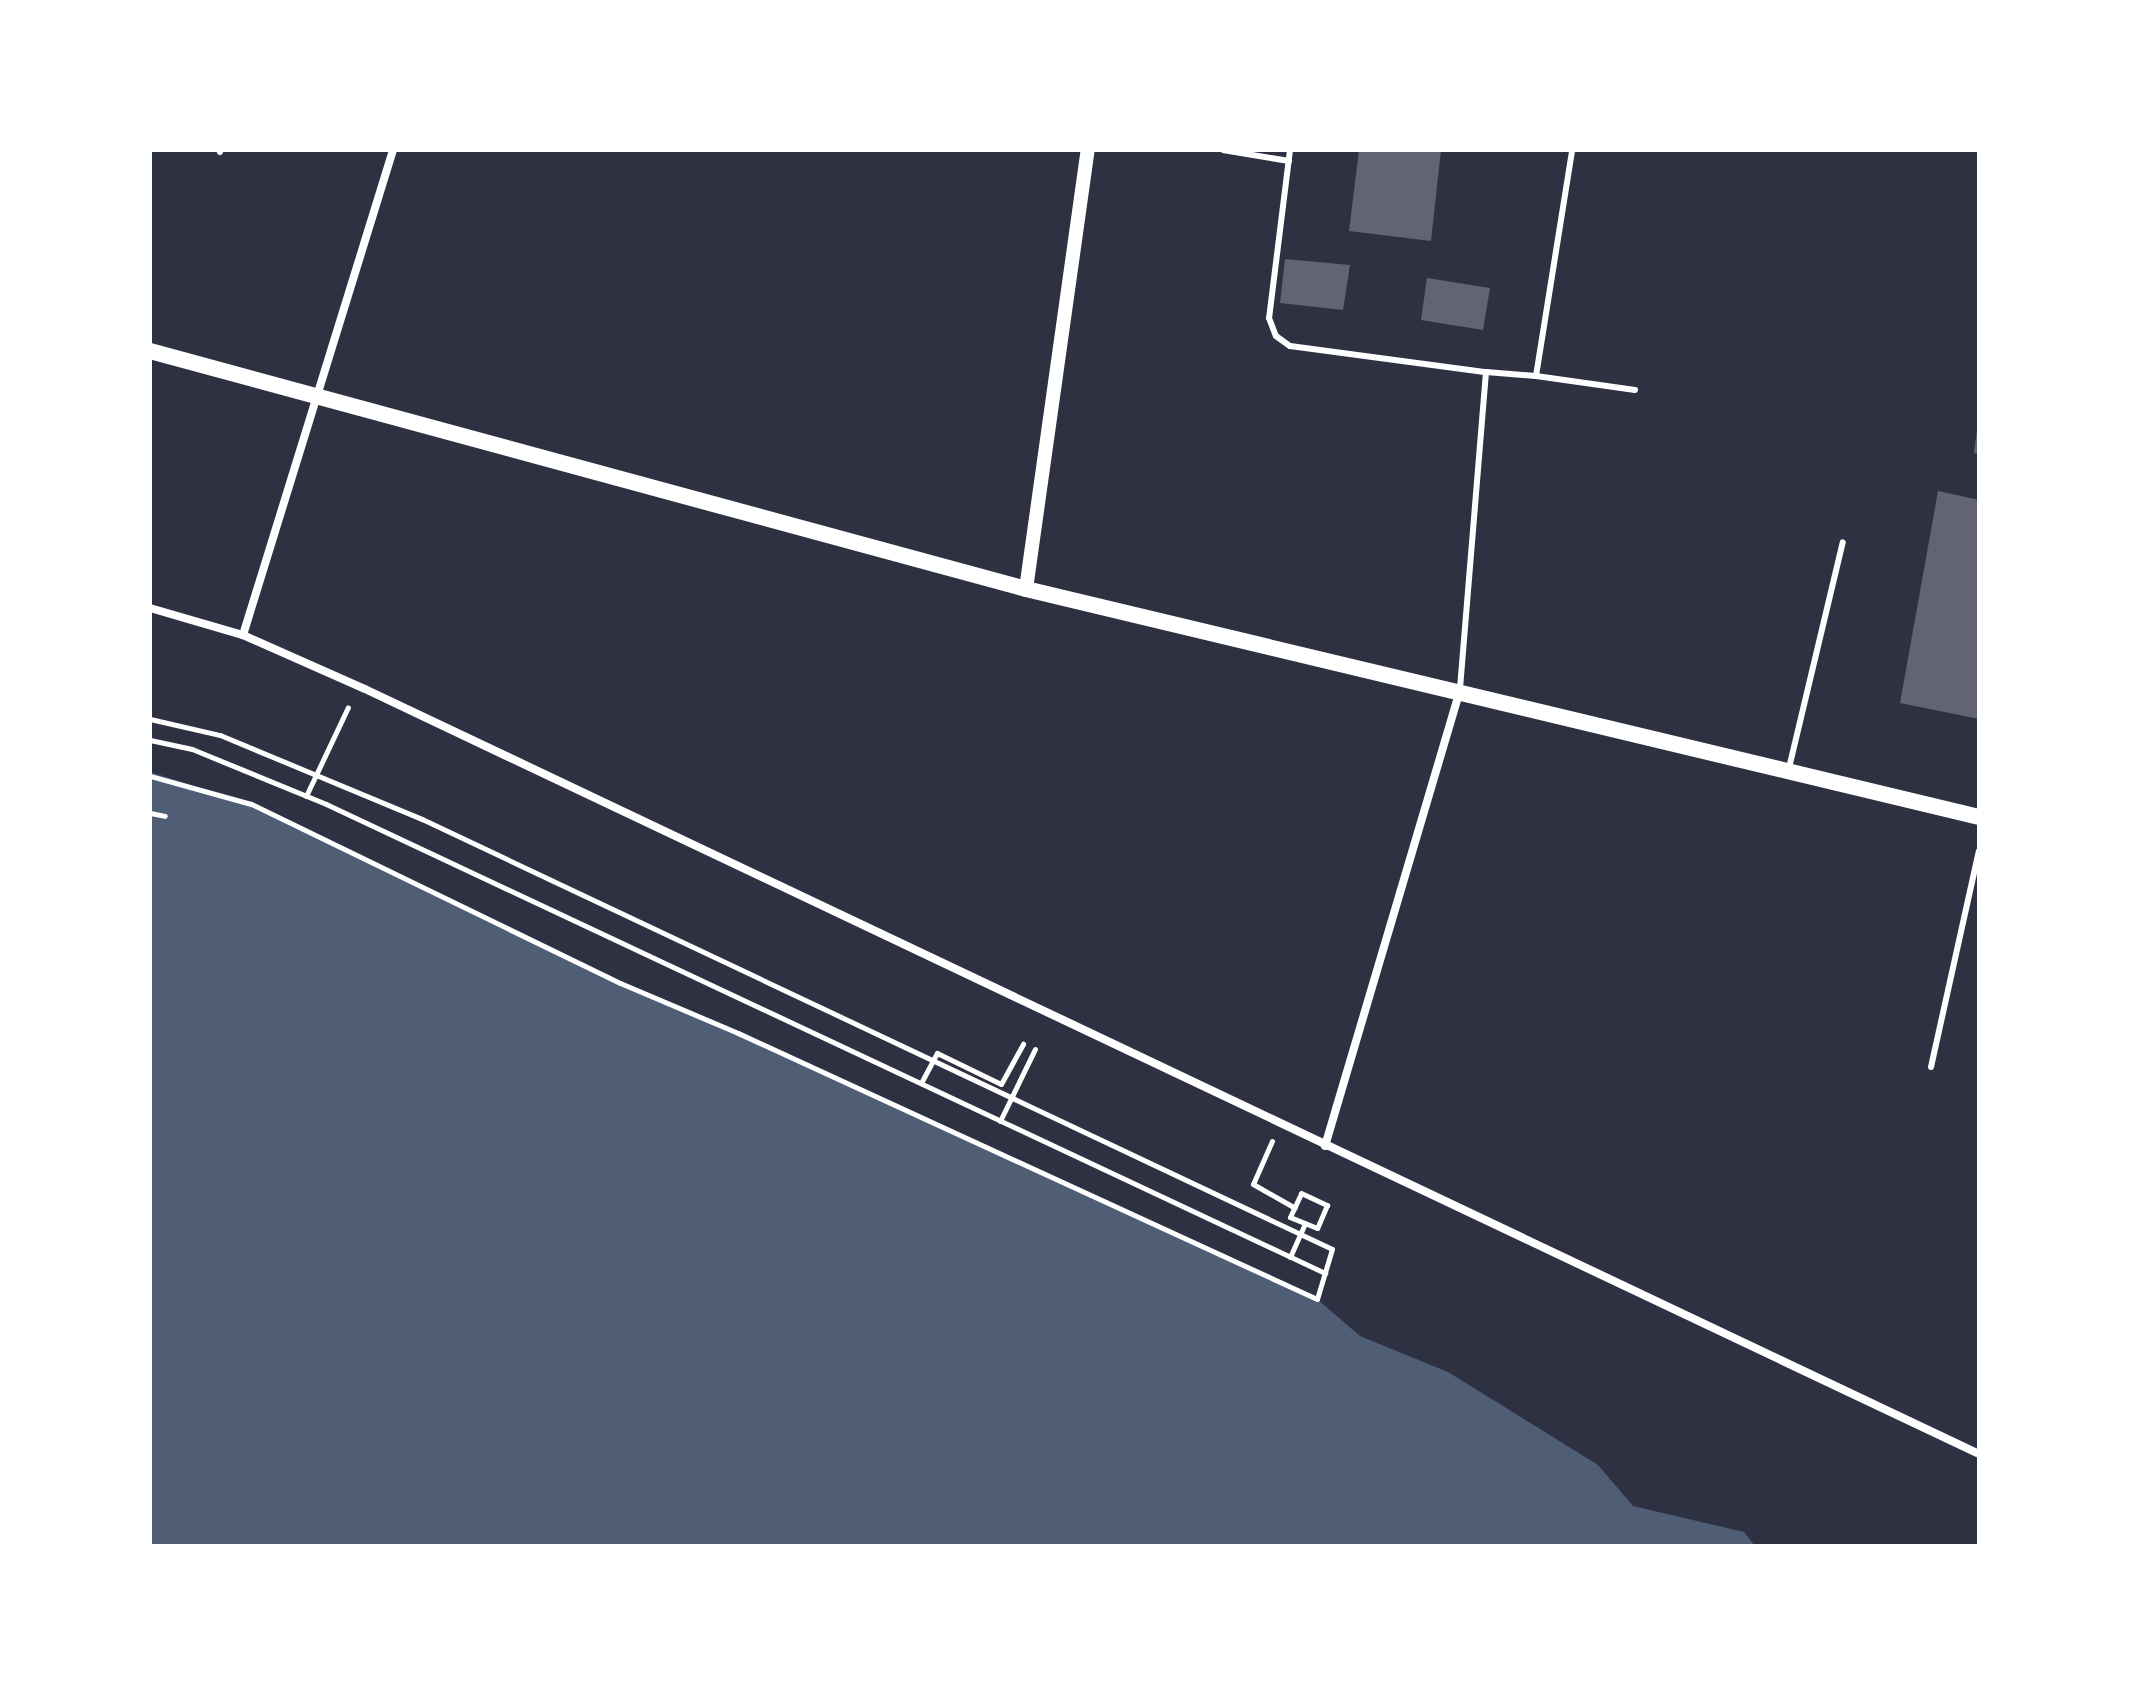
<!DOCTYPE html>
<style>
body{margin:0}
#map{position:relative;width:2129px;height:1696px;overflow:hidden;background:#2d3142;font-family:Mulish,sans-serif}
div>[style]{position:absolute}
.water>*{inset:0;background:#4f5d75}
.building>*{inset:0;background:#626471}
.path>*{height:5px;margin:-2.5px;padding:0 2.5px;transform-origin:2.5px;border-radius:2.5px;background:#fff}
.service>*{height:6px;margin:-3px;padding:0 3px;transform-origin:3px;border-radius:3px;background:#fff}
.minor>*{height:8px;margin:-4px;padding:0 4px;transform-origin:4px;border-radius:4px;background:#fff}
.tertiary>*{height:14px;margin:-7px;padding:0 7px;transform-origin:7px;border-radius:7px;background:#fff}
.secondary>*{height:16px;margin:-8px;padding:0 8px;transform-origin:8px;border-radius:8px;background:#fff}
span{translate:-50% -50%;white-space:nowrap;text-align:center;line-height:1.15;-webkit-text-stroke:6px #fff;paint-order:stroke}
.frame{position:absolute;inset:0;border:152px solid #fff;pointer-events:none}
</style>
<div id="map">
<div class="water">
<div style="clip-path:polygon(150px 772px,251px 804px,620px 983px,738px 1033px,1317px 1299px,1360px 1336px,1448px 1372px,1598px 1465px,1633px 1506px,1744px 1532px,1755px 1546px,150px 1546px)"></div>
</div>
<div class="building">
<div style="clip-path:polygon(1359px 150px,1441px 150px,1431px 241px,1349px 231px)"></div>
<div style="clip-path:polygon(1285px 259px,1350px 265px,1343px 310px,1280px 303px)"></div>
<div style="clip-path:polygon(1427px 278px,1490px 288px,1483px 330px,1421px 320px)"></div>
<div style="clip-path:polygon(1977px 429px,1979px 429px,1979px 454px,1974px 453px)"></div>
<div style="clip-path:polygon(1938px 491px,1979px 500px,1979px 719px,1900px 703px)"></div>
</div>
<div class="path">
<div style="left:150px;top:719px;width:72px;rotate:12.9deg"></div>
<div style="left:220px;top:735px;width:219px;rotate:22.6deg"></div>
<div style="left:422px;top:819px;width:1006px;rotate:25.29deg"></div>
<div style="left:1332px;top:1249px;width:52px;rotate:106.7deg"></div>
<div style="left:1317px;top:1299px;width:637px;rotate:-155.33deg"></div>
<div style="left:738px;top:1033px;width:128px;rotate:-157deg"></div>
<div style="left:620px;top:983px;width:410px;rotate:-154.1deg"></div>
<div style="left:251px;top:804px;width:105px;rotate:-164.5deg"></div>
<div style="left:150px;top:740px;width:43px;rotate:12.1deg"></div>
<div style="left:192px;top:749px;width:145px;rotate:22.3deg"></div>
<div style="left:326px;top:804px;width:1104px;rotate:25.15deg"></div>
<div style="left:306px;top:796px;width:98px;rotate:-64.7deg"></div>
<div style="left:150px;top:813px;width:15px;rotate:11deg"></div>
<div style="left:921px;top:1083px;width:34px;rotate:-62deg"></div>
<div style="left:937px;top:1053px;width:71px;rotate:25.8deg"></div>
<div style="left:1001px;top:1084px;width:46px;rotate:-61.2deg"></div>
<div style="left:1000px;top:1121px;width:80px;rotate:-64.1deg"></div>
<div style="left:1272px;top:1141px;width:47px;rotate:113.8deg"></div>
<div style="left:1253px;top:1184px;width:48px;rotate:29.7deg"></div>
<div style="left:1301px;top:1193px;width:29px;rotate:25deg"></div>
<div style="left:1327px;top:1205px;width:25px;rotate:113deg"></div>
<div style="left:1317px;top:1228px;width:29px;rotate:-158deg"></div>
<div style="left:1290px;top:1217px;width:26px;rotate:-65deg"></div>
<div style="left:1290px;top:1257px;width:37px;rotate:-66deg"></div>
</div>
<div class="service">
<div style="left:1223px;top:150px;width:67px;rotate:9.5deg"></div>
<div style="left:1290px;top:150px;width:169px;rotate:97.1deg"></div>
<div style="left:1269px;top:318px;width:19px;rotate:69deg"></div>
<div style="left:1276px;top:336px;width:17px;rotate:36deg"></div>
<div style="left:1290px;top:346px;width:198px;rotate:7.6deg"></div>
<div style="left:1486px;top:372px;width:320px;rotate:94.7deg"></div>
<div style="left:220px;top:152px;width:2px;rotate:-63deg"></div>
<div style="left:1486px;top:372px;width:50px;rotate:4.6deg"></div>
<div style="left:1536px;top:376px;width:229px;rotate:-80.9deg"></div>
<div style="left:1536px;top:376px;width:100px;rotate:8deg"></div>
<div style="left:1789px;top:768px;width:232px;rotate:-76.6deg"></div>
<div style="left:1931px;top:1067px;width:221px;rotate:-77.5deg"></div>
</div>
<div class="minor">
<div style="left:150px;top:608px;width:97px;rotate:16.2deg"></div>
<div style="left:243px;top:635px;width:133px;rotate:23.9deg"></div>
<div style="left:365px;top:689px;width:1786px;rotate:25.36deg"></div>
<div style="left:243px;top:635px;width:508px;rotate:-72.81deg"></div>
<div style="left:1325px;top:1146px;width:472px;rotate:-73.5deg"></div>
</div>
<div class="tertiary">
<div style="left:1026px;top:589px;width:443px;rotate:-82deg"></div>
</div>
<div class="secondary">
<div style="left:150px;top:351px;width:908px;rotate:15.2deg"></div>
<div style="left:1026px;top:589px;width:980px;rotate:13.45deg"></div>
</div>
<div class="frame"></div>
</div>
